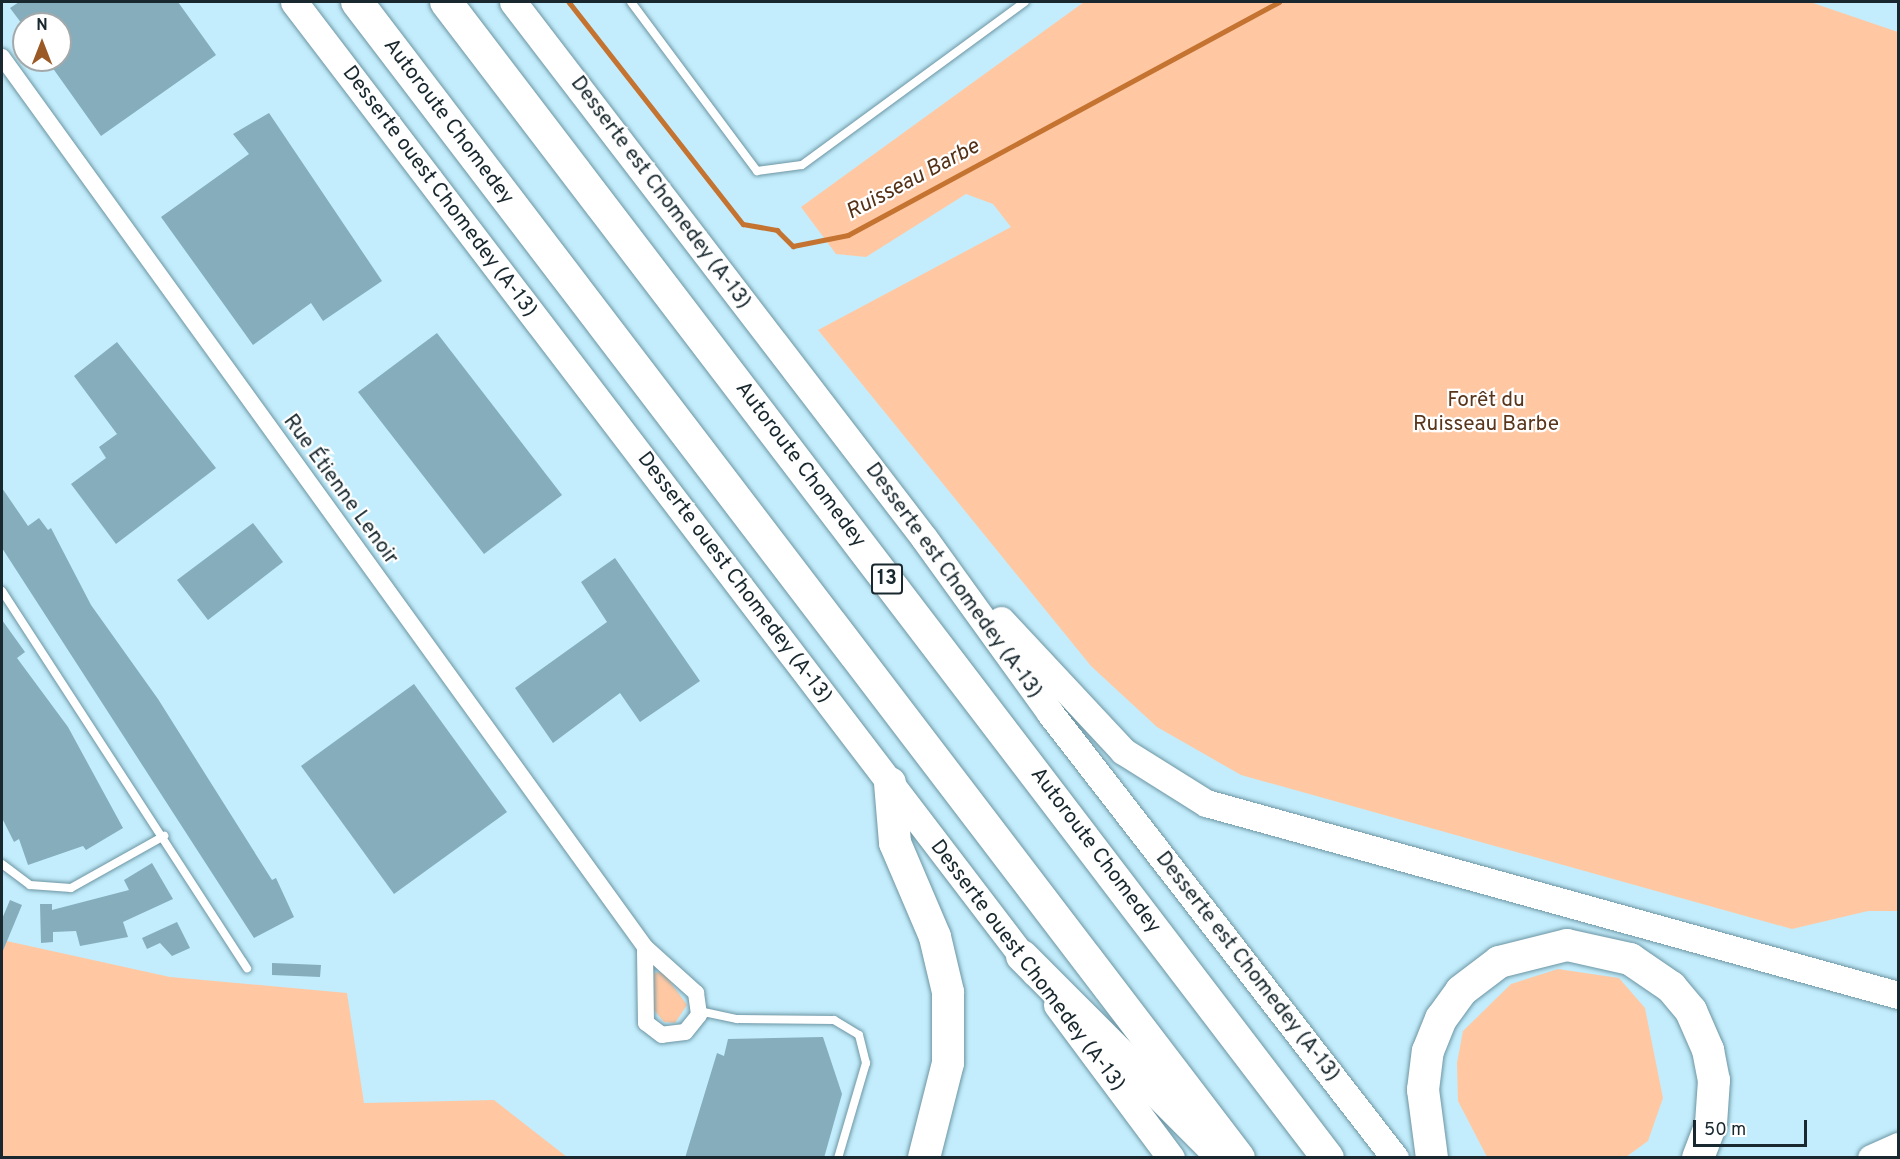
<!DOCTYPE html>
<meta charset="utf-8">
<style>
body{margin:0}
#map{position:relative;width:1900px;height:1159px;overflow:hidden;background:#c3edfc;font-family:Overpass,sans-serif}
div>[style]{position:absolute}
.green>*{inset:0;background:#ffc8a3}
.stream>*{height:4.5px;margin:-2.25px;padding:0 2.25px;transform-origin:2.25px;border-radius:2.25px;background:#c57331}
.building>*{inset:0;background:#85adbc}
.roads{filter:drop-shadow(0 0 2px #6d95a3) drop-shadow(0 0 2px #6d95a3)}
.lane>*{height:8px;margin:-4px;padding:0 4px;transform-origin:4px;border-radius:4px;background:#fff}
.street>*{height:16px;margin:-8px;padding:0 8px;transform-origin:8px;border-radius:8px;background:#fff}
.primary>*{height:27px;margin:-13.5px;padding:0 13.5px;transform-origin:13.5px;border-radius:13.5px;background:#fff}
.highway>*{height:32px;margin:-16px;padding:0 16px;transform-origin:16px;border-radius:16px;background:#fff}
span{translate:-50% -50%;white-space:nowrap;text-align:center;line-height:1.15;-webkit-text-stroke:4.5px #fff;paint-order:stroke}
.shield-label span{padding:2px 4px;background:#fff;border:2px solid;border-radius:4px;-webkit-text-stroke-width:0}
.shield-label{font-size:20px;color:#18282e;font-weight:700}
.street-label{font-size:21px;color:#18282e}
.park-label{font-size:21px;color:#58351b}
.water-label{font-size:22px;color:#543116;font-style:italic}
.frame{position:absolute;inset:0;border:3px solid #18282e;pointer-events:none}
.north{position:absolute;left:12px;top:12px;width:60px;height:60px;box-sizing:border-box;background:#fff;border:2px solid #a3a9ab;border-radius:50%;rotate:0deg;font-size:16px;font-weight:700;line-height:24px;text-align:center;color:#18282e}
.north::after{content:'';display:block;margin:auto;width:21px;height:27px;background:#9b5925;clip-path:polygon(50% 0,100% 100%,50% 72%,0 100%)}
.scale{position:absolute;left:1693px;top:1120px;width:114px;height:27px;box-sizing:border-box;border:3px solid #18282e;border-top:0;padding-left:8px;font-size:18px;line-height:21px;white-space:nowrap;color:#18282e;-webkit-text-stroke:4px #fff;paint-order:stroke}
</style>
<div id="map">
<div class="green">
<div style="clip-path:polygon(1084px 2px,1810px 2px,1898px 32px,1898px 911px,1868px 911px,1792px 929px,1241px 775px,1157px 727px,1091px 666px,818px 330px,1011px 227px,993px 204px,966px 194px,866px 257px,836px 254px,801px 207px)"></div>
<div style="clip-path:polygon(2px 940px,170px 977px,347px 993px,364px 1103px,494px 1100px,567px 1157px,2px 1158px)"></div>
<div style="clip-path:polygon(1558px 969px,1619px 978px,1645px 1008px,1663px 1098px,1648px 1141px,1626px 1157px,1487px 1157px,1458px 1101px,1457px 1063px,1463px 1031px,1511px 984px)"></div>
<div style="clip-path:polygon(663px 972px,687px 1005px,675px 1023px,664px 1022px,654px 1010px,654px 973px)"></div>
</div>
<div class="stream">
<div style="left:569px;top:2px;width:282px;rotate:51.9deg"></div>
<div style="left:743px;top:224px;width:35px;rotate:10deg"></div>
<div style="left:777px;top:230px;width:23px;rotate:45deg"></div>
<div style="left:793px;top:246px;width:56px;rotate:-11.3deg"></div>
<div style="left:848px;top:235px;width:490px;rotate:-28.4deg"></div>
</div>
<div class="building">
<div style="clip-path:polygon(19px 2px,178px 2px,216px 55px,101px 136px,47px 60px,60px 60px,60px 24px,22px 24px,10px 8px)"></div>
<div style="clip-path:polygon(269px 113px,382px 281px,323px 321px,311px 303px,253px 345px,161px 217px,249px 154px,233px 134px)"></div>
<div style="clip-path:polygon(437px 333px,562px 495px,484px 554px,358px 392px)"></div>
<div style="clip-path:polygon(117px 342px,216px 468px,116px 544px,71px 484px,106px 458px,99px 447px,117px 434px,74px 376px)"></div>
<div style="clip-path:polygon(2px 488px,28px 526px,39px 518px,48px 530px,51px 528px,91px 605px,158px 699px,272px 880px,276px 878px,294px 917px,254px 938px,2px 548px)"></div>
<div style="clip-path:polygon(253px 523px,283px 562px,208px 620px,177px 580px)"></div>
<div style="clip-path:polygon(615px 558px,700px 681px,640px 722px,620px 693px,553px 743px,515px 688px,607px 622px,581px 582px)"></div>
<div style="clip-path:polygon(2px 620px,25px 652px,17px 658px,68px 727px,123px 828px,86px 850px,83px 846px,28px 865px,19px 839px,14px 842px,2px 818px)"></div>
<div style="clip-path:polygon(414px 684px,507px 812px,394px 894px,301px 766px)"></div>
<div style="clip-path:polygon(152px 863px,173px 899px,123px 922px,128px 937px,80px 946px,76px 931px,53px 932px,53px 942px,41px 943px,40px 904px,52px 904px,52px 910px,129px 890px,124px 880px)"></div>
<div style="clip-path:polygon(10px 900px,22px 905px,2px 953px,2px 919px)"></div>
<div style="clip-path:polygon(177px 922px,190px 948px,172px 956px,160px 943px,147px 949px,142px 938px)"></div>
<div style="clip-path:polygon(272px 963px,321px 965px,320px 977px,272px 975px)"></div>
<div style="clip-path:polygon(823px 1037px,842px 1094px,824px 1158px,685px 1158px,717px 1053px,724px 1056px,728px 1039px)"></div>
</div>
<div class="roads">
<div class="lane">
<div style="left:631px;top:2px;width:211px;rotate:53.3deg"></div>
<div style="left:757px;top:171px;width:45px;rotate:-7.6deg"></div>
<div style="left:802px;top:165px;width:276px;rotate:-36.2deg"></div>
<div style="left:2px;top:591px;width:450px;rotate:57deg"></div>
<div style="left:2px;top:864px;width:35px;rotate:37deg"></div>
<div style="left:30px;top:885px;width:41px;rotate:4.2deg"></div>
<div style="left:71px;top:888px;width:107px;rotate:-29.2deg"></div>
<div style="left:699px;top:1011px;width:39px;rotate:12deg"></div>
<div style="left:737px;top:1019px;width:97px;rotate:0.6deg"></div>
<div style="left:834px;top:1020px;width:29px;rotate:31deg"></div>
<div style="left:859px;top:1035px;width:29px;rotate:76deg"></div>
<div style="left:866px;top:1063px;width:99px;rotate:106.4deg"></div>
</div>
<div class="street">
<div style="left:2px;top:57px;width:1098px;rotate:54.15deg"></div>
<div style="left:645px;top:947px;width:69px;rotate:42deg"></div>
<div style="left:696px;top:993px;width:22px;rotate:82deg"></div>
<div style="left:699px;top:1015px;width:22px;rotate:129deg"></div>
<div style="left:685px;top:1032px;width:23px;rotate:173deg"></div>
<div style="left:662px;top:1035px;width:20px;rotate:-143deg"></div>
<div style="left:646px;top:1023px;width:76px;rotate:-90.8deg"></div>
</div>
<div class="primary">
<div style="left:294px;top:2px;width:1221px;rotate:52.65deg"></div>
<div style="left:513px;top:2px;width:675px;rotate:52.52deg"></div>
<div style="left:924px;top:538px;width:216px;rotate:54.2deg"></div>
<div style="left:1050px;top:713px;width:563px;rotate:52.21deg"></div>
<div style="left:1001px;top:620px;width:179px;rotate:47deg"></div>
<div style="left:1123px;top:751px;width:98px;rotate:32.1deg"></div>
<div style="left:1206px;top:803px;width:718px;rotate:15.51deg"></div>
<div style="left:1057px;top:1005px;width:191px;rotate:53.3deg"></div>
<div style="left:1871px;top:1158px;width:30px;rotate:-24deg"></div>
</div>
<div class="highway">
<div style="left:357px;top:2px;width:1454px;rotate:52.66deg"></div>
<div style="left:446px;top:2px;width:1454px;rotate:52.66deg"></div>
<div style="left:890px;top:783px;width:60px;rotate:85.2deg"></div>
<div style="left:895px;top:843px;width:102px;rotate:66.9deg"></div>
<div style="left:935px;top:937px;width:57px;rotate:76.7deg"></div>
<div style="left:948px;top:992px;width:71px;rotate:90deg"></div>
<div style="left:948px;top:1063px;width:98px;rotate:104.2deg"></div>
<div style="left:1022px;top:956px;width:272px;rotate:45.1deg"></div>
<div style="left:1432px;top:1158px;width:69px;rotate:-97.5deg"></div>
<div style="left:1423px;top:1090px;width:39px;rotate:-83deg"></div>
<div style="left:1428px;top:1051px;width:35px;rotate:-68deg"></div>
<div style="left:1441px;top:1019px;width:34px;rotate:-54deg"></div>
<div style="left:1461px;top:991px;width:48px;rotate:-37.3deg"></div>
<div style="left:1499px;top:962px;width:70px;rotate:-14deg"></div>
<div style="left:1567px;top:945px;width:65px;rotate:12.5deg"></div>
<div style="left:1630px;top:959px;width:50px;rotate:34.3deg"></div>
<div style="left:1671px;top:987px;width:31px;rotate:50deg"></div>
<div style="left:1691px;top:1011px;width:43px;rotate:66.4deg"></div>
<div style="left:1708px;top:1050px;width:31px;rotate:79deg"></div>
<div style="left:1714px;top:1080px;width:44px;rotate:93.9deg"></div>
<div style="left:1711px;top:1124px;width:36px;rotate:111deg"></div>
</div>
</div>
<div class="shield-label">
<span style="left:887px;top:579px">13</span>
</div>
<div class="street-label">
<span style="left:448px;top:122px;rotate:53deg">Autoroute Chomedey</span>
<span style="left:439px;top:192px;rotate:53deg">Desserte ouest Chomedey (A-13)</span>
<span style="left:660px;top:193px;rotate:53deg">Desserte est Chomedey (A-13)</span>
<span style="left:800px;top:465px;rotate:53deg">Autoroute Chomedey</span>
<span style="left:340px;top:490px;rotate:54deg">Rue Étienne Lenoir</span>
<span style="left:734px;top:578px;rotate:53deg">Desserte ouest Chomedey (A-13)</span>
<span style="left:953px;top:581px;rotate:54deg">Desserte est Chomedey (A-13)</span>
<span style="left:1095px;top:851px;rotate:53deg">Autoroute Chomedey</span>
<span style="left:1027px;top:966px;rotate:53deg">Desserte ouest Chomedey (A-13)</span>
<span style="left:1247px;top:967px;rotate:52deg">Desserte est Chomedey (A-13)</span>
</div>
<div class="park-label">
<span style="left:1486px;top:413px">Forêt du<br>Ruisseau Barbe</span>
</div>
<div class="water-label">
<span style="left:913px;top:180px;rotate:-28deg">Ruisseau Barbe</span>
</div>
<div class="frame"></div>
<div class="north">N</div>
<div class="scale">50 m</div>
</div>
